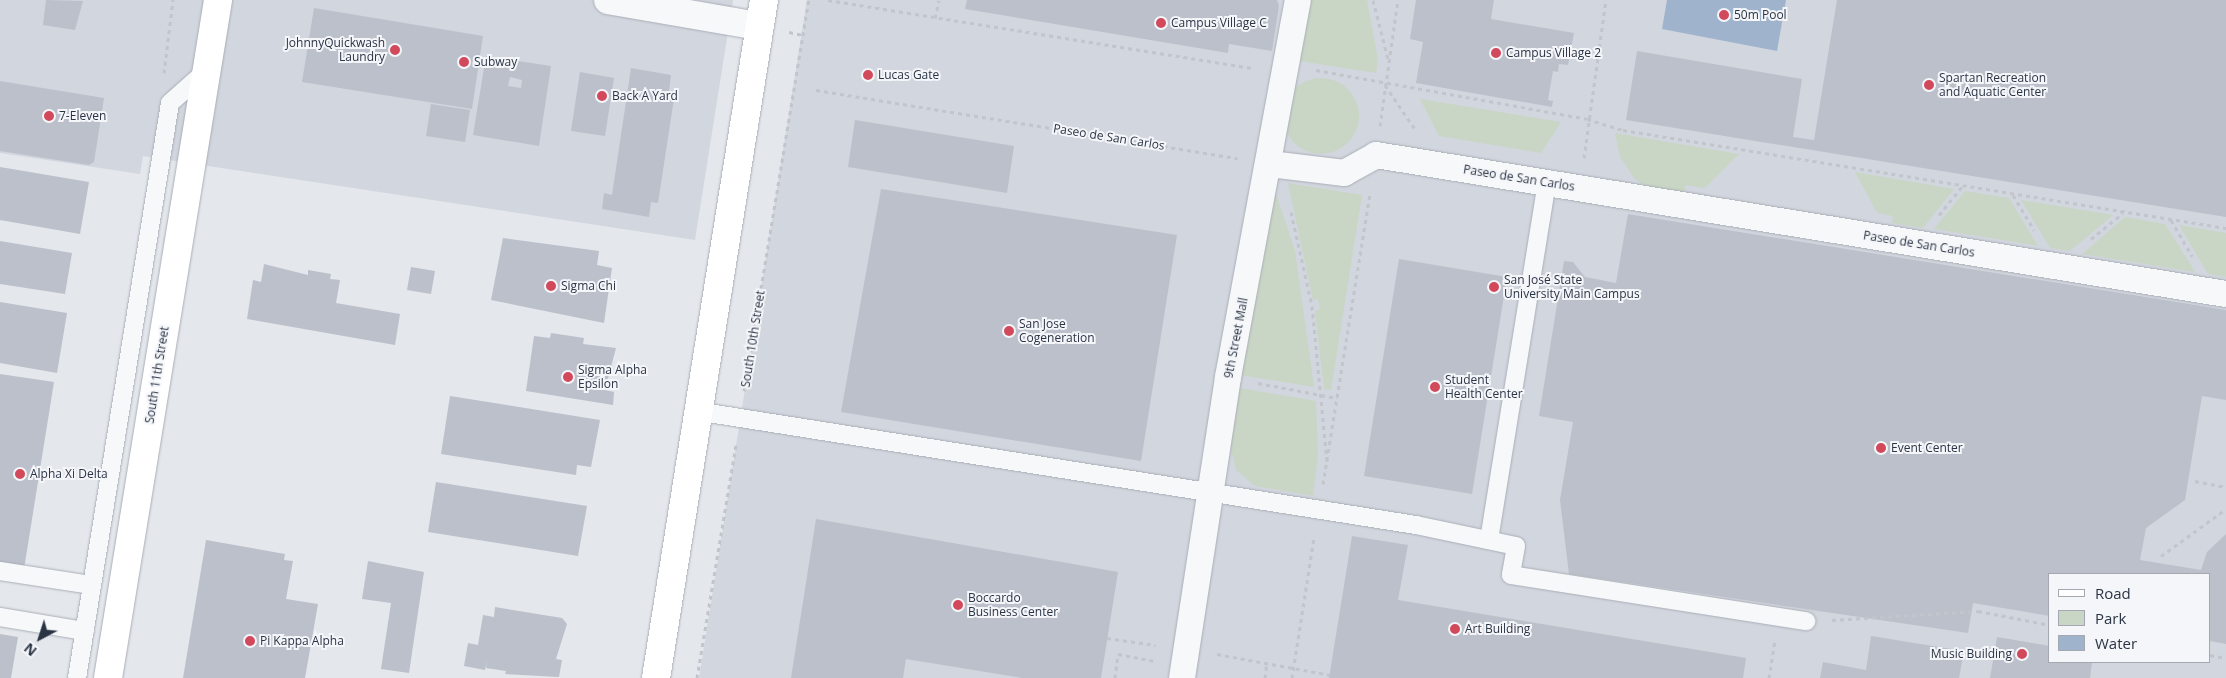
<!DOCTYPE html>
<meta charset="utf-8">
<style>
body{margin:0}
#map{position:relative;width:2226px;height:678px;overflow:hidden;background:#e4e7ec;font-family:"Open Sans",sans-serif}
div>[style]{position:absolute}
.built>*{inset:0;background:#d2d6de}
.green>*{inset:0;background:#c9d6c5}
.round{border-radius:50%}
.water>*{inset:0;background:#9fb4cc}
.building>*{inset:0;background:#bbc0ca}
.path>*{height:3px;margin-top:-1.5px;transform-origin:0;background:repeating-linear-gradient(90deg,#c2c5cb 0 4px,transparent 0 8px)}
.roads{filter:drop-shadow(0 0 1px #a9aeb7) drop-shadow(0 0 1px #a9aeb7)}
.service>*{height:18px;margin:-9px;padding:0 9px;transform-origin:9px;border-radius:9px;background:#f7f8fa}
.pedestrian>*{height:26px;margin:-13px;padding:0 13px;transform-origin:13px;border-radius:13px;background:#f7f8fa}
.minor>*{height:28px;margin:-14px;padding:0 14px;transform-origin:14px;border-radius:14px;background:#f7f8fa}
.secondary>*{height:28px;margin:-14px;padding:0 14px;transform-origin:14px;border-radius:14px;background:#fff}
.dots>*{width:14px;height:14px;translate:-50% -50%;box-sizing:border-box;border:2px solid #f4f6f9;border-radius:50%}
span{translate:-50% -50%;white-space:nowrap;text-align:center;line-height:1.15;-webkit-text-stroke:4px #f4f6f9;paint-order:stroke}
.poi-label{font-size:12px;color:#2b3445}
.left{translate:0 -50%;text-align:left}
.right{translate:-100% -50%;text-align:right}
.street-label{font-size:12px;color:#2b3445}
.legend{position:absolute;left:2048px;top:573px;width:162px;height:90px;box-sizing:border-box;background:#f4f6f9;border:1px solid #a4a8b1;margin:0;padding:6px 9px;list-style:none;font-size:15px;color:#2b3445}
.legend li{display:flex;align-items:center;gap:10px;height:25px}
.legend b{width:25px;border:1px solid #a4a8b1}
.north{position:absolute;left:15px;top:613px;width:50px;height:50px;-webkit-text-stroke:4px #f4f6f9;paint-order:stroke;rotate:220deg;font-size:14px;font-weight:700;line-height:20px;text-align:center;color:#2b3445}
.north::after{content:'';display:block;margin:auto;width:18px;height:22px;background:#2b3445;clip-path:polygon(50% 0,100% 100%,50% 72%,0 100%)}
</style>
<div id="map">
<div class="built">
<div style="clip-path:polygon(0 0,733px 0,695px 240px,143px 156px,140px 174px,0 153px)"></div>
<div style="clip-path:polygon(evenodd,807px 0,2226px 0,2226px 678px,699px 678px,807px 0,2050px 574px,2210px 574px,2210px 662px,2050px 662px,2050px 574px)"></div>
</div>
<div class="green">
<div style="clip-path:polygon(1309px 0,1367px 0,1378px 60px,1376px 73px,1299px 61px)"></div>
<div class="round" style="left:1283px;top:78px;width:76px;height:76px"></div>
<div style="clip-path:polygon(1420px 99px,1561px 122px,1541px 153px,1439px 136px)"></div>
<div style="clip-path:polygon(1615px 133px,1739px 154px,1705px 188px,1686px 185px,1684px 193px,1645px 186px,1635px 179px,1620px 157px)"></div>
<div style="clip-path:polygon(1855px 172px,1954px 189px,1923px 228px,1892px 223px,1893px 216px,1877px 213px)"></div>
<div style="clip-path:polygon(1288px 183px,1362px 195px,1331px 390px,1324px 389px,1315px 311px,1320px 309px,1318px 299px,1313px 300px)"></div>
<div style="clip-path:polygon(1274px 187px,1295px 251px,1314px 387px,1240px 375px)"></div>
<div style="clip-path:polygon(1965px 191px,2009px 198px,2038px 246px,1934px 229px)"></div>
<div style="clip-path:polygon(2021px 200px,2113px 215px,2070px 251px,2050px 248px)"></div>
<div style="clip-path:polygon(2125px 217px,2165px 224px,2195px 272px,2082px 254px)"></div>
<div style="clip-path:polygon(2179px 225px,2226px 233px,2226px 277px,2208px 274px)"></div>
<div style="clip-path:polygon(1239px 388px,1316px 401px,1318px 455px,1313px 496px,1255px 486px,1236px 470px,1230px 446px)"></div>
</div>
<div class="water">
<div style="clip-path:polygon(1667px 0,1786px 0,1777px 51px,1662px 29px)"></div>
</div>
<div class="building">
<div style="clip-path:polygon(46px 0,83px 1px,75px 30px,43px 25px)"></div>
<div style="clip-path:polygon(967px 0,1277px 0,1279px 6px,1272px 51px,1229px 44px,1228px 53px,965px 9px)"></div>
<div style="clip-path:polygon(1416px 0,1494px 0,1491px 19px,1574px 33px,1568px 65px,1559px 64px,1558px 72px,1553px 71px,1548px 100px,1553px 101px,1552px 107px,1416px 83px,1423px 42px,1410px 39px)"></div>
<div style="clip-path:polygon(1837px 0,2226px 0,2226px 217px,1626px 120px,1637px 51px,1802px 79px,1793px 137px,1814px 140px)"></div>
<div style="clip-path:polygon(314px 8px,483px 36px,472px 109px,302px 82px)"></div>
<div style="clip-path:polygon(evenodd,486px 56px,551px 66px,539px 146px,473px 135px,486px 56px,510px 77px,522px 80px,521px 88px,508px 86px,510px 77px)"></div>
<div style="clip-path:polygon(631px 68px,671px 75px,669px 91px,675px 92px,658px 203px,651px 202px,649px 217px,602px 209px,604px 193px,612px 195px)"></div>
<div style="clip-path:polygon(580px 72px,614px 78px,605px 136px,571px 131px)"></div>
<div style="clip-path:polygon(0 81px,104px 98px,94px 162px,89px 165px,0 151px)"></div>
<div style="clip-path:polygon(431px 104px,470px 110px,465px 142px,426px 136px)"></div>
<div style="clip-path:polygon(855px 120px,1014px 146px,1007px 193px,848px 167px)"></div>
<div style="clip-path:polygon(0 167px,89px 182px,80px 234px,0 220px)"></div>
<div style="clip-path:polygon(881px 189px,1177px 235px,1141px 461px,841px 412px)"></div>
<div style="clip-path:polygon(1628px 214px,2226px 310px,2226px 400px,2202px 396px,2185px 500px,2146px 528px,2140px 560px,2201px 570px,2207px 552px,2226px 534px,2226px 644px,2210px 641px,2210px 574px,2050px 574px,2050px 616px,1973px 603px,1968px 633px,1569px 574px,1560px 500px,1573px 422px,1539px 416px,1564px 261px,1573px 262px,1585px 277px,1616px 283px)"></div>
<div style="clip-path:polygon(503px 238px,599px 251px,597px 265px,612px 268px,604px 323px,491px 300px)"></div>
<div style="clip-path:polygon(0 241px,72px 253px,65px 294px,0 284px)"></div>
<div style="clip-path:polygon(1399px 259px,1507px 277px,1472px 494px,1364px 476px)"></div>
<div style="clip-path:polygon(264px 264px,308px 275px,308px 270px,331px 274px,330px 279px,340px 280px,336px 303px,400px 314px,395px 345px,247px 319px,253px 280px,261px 282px)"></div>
<div style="clip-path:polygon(411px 267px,435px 271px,431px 294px,407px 290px)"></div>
<div style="clip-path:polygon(0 302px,67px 313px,57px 373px,0 363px)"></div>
<div style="clip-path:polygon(551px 333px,584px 338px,583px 344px,616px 348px,605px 390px,614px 392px,613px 405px,526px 391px,534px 336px,550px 338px)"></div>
<div style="clip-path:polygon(0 374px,54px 382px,24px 569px,0 565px)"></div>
<div style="clip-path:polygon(450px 396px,600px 420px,591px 467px,577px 465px,576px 475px,441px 454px)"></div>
<div style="clip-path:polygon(436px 482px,587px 506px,578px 556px,428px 532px)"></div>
<div style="clip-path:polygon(816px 519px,1118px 572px,1101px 678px,1022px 678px,906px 659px,903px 678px,791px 678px)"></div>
<div style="clip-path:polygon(1352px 536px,1408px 545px,1398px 600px,1746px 658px,1743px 678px,1329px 678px)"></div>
<div style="clip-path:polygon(206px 540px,285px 554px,284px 560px,293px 561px,286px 599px,318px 604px,305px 678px,183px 678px)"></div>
<div style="clip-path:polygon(368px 561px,424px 572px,409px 673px,381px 669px,391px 603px,362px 599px)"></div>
<div style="clip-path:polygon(495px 607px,562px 618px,567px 624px,556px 659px,562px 660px,559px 677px,505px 674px,506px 671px,486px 668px,487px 661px,485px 670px,464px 666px,468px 643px,478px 645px,483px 615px,494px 617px)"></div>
<div style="clip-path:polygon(0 634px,18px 637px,11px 678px,0 678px)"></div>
<div style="clip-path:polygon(1871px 636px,1964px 651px,1959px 678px,1820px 678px,1823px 662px,1866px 670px)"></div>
<div style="clip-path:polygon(1997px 637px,2050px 646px,2050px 662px,2092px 662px,2090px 678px,1990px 678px)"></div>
</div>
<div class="path">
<div style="left:828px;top:0;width:431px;rotate:9.1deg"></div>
<div style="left:1373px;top:0;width:61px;rotate:75.7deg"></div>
<div style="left:935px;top:18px;width:18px;rotate:-77deg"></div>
<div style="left:789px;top:32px;width:14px;rotate:12deg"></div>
<div style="left:1316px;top:70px;width:275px;rotate:10.2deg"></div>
<div style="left:1587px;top:119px;width:38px;rotate:17deg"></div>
<div style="left:1623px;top:130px;width:611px;rotate:9.23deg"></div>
<div style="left:164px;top:73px;width:74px;rotate:-83deg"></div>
<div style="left:1385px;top:85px;width:53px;rotate:55.7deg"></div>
<div style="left:816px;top:90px;width:427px;rotate:9.2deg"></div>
<div style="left:1380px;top:126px;width:127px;rotate:-81.9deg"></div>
<div style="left:1584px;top:158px;width:160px;rotate:-82.1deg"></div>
<div style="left:2013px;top:195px;width:41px;rotate:59deg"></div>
<div style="left:1291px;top:212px;width:96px;rotate:77.4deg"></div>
<div style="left:1312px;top:306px;width:156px;rotate:84.5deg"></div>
<div style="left:1939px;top:215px;width:36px;rotate:-51deg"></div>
<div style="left:2171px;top:220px;width:42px;rotate:59.7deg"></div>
<div style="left:2091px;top:239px;width:41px;rotate:-39.1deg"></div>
<div style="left:1258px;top:383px;width:80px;rotate:10.8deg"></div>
<div style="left:744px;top:391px;width:396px;rotate:-80.6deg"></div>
<div style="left:2195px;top:481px;width:32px;rotate:11deg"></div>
<div style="left:1323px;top:484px;width:294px;rotate:-80.8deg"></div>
<div style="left:2161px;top:556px;width:80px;rotate:-35.9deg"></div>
<div style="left:1832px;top:620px;width:146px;rotate:-3.5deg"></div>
<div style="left:1978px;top:611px;width:73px;rotate:11deg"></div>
<div style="left:1107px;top:638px;width:49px;rotate:8.1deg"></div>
<div style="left:1217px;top:654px;width:115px;rotate:10.5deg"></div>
<div style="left:2210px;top:655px;width:16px;rotate:11deg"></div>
<div style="left:697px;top:678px;width:237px;rotate:-80.5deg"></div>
<div style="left:1115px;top:678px;width:24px;rotate:-83deg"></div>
<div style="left:1118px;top:654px;width:36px;rotate:11deg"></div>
<div style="left:1265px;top:678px;width:16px;rotate:-83deg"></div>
<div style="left:1292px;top:678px;width:143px;rotate:-81.1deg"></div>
<div style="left:1769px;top:678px;width:36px;rotate:-81deg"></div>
</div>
<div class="roads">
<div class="service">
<div style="left:696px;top:411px;width:729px;rotate:9deg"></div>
<div style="left:1416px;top:525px;width:102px;rotate:11.9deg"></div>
<div style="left:1516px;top:546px;width:29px;rotate:100deg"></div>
<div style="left:1511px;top:575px;width:299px;rotate:8.9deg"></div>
<div style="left:1489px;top:540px;width:362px;rotate:-80.8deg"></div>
<div style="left:0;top:571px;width:93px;rotate:8.7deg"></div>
<div style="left:0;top:617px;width:86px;rotate:9.4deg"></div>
<div style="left:77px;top:678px;width:582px;rotate:-80.81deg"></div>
<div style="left:170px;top:103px;width:47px;rotate:-41.5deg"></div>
</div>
<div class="pedestrian">
<div style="left:1270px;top:164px;width:75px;rotate:6.9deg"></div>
<div style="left:1344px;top:173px;width:37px;rotate:-29deg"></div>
<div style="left:1376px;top:155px;width:861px;rotate:9.29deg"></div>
<div style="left:1182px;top:678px;width:304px;rotate:-81.3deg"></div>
<div style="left:1228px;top:377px;width:383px;rotate:-79.5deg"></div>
</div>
<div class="minor">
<div style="left:608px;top:0;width:153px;rotate:9.8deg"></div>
</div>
<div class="secondary">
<div style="left:108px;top:678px;width:687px;rotate:-80.78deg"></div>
<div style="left:656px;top:678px;width:687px;rotate:-80.95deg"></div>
</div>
</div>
<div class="dots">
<div style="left:1724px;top:15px;background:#d1495b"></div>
<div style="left:1161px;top:23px;background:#d1495b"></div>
<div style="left:395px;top:50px;background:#d1495b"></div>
<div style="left:1496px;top:53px;background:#d1495b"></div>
<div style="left:464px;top:62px;background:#d1495b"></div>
<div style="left:868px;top:75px;background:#d1495b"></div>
<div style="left:1929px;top:85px;background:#d1495b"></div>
<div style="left:602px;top:96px;background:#d1495b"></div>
<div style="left:49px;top:116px;background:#d1495b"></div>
<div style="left:551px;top:286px;background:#d1495b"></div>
<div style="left:1494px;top:287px;background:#d1495b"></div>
<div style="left:1009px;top:331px;background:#d1495b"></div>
<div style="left:568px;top:377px;background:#d1495b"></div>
<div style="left:1435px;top:387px;background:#d1495b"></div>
<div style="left:1881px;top:448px;background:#d1495b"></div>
<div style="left:20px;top:474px;background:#d1495b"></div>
<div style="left:958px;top:605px;background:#d1495b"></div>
<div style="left:1455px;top:629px;background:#d1495b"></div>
<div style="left:250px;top:641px;background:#d1495b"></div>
<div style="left:2022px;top:654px;background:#d1495b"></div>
</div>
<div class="poi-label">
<span class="left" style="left:1734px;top:15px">50m Pool</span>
<span class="left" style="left:1171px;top:23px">Campus Village C</span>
<span class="right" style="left:385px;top:50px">JohnnyQuickwash<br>Laundry</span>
<span class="left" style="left:1506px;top:53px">Campus Village 2</span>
<span class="left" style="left:474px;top:62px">Subway</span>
<span class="left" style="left:878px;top:75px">Lucas Gate</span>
<span class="left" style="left:1939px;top:85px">Spartan Recreation<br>and Aquatic Center</span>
<span class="left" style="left:612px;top:96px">Back A Yard</span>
<span class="left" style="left:59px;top:116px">7-Eleven</span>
<span class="left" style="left:1504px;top:287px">San José State<br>University Main Campus</span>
<span class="left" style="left:561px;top:286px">Sigma Chi</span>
<span class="left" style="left:1019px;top:331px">San Jose<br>Cogeneration</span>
<span class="left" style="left:578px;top:377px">Sigma Alpha<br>Epsilon</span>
<span class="left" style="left:1445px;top:387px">Student<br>Health Center</span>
<span class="left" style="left:1891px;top:448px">Event Center</span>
<span class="left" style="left:30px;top:474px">Alpha Xi Delta</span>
<span class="left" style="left:968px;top:605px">Boccardo<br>Business Center</span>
<span class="left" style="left:1465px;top:629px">Art Building</span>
<span class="left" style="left:260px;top:641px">Pi Kappa Alpha</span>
<span class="right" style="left:2012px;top:654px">Music Building</span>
</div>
<div class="street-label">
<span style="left:1109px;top:137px;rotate:9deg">Paseo de San Carlos</span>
<span style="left:1519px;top:178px;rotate:9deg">Paseo de San Carlos</span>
<span style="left:1919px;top:244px;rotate:9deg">Paseo de San Carlos</span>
<span style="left:1236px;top:338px;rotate:-79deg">9th Street Mall</span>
<span style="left:753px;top:339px;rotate:-81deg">South 10th Street</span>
<span style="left:157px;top:375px;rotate:-81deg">South 11th Street</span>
</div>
<ul class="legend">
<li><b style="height:6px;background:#fff"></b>Road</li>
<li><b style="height:14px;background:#c9d6c5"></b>Park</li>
<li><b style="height:14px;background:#9fb4cc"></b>Water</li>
</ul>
<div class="north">N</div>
</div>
